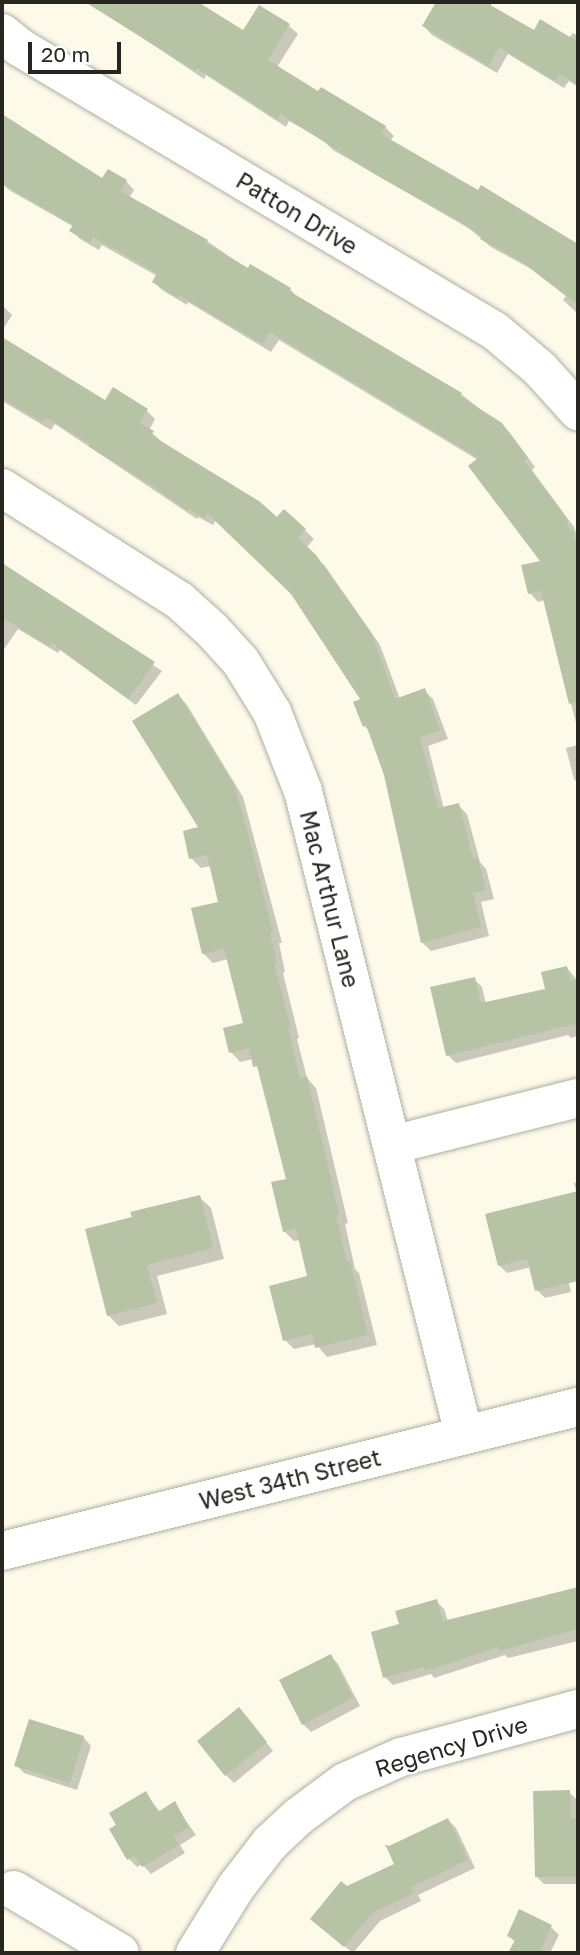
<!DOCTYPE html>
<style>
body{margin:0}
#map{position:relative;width:580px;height:1955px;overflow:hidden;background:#fdfaea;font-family:"Golos Text",sans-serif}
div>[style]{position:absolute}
.shadow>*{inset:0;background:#0003}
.building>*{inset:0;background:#b6c3a5}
.roads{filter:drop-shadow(0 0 2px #b1ae9f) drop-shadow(0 0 2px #b1ae9f)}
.minor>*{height:38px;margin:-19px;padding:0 19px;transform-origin:19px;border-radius:19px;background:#fff}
span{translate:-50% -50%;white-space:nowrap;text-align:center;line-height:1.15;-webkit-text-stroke:5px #fff;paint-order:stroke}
.street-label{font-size:23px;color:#272620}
.frame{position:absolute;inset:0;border:4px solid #272620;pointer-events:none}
.scale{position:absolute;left:28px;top:42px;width:93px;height:32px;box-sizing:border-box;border:4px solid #272620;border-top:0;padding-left:9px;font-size:21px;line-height:24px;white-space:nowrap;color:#272620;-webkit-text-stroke:5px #fff;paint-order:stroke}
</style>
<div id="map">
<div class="shadow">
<div style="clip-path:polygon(89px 2px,167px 2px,176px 8px,180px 2px,194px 2px,244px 32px,259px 7px,289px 26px,298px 34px,277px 67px,319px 94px,385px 127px,394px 136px,390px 141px,478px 192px,481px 187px,578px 247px,578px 314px,563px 300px,566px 296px,533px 270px,491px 247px,470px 229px,333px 150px,323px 140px,289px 121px,286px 127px,206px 75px,204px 79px)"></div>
<div style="clip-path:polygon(438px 2px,493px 2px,490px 7px,534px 33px,569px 38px,573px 33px,578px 36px,578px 87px,569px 81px,564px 88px,508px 54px,497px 73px,432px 35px,424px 26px)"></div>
<div style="clip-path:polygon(6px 119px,103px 181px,126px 181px,134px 190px,129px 198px,207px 241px,249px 270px,290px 289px,298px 298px,461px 394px,510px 433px,535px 467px,532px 470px,574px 527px,578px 538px,578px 731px,545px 600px,538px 602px,530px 593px,543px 562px,478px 460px,279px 340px,271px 352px,188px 302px,187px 305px,162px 290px,154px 282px,157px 276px,102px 245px,99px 250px,80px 239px,72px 231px,74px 227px,9px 190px,2px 183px,5px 172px,2px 170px,2px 125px)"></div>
<div style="clip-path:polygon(2px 305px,12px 315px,2px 331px)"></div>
<div style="clip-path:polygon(2px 339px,106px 402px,146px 410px,155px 419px,149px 430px,162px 442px,277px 520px,285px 511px,314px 539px,306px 548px,325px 566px,380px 645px,400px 699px,424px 690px,433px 699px,448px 739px,428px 746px,444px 809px,458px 805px,467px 814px,480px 862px,486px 869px,494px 899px,481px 902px,489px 936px,431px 951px,422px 942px,386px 774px,371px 732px,364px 726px,363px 700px,294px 595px,216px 520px,213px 525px,198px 517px,197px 519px,55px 424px,51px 430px,2px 401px)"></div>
<div style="clip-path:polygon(9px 570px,162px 671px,136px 705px,60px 650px,58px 653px,18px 629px,2px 652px,2px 581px)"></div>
<div style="clip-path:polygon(178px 695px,187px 705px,243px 797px,282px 943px,279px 943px,285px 972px,283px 973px,299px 1038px,297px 1039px,307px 1078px,316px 1088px,348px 1223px,345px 1224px,355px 1269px,359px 1273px,377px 1345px,327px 1357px,316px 1344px,294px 1349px,285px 1340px,309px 1278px,300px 1240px,294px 1241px,284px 1231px,288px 1180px,260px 1071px,253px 1059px,240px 1062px,231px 1052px,245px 1025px,228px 959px,213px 963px,204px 954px,220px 903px,211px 866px,201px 868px,191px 858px,200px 828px)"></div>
<div style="clip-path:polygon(578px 745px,578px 783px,574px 779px,566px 748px)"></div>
<div style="clip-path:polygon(566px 967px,578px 981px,578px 1036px,571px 1038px,568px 1035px,456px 1063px,448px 1055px,474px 979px,482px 987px,486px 1004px,547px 990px)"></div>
<div style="clip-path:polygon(578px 1182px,578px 1228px,557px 1233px,571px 1292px,545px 1298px,537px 1290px,531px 1267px,507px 1273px,499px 1265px,577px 1193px,574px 1183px)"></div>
<div style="clip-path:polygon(199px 1197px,211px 1208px,224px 1259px,157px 1276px,167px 1314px,119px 1326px,108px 1315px,134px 1218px)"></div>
<div style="clip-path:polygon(578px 1589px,578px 1641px,508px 1658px,505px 1655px,434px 1678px,431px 1674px,393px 1685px,385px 1677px,401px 1625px,436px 1601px,444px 1609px,448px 1621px)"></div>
<div style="clip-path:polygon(331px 1656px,338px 1664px,360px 1706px,311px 1732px,303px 1724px)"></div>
<div style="clip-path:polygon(247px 1717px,273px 1751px,234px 1783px,226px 1775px)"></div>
<div style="clip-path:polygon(30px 1721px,84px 1738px,91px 1746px,77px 1790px,24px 1773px,16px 1765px)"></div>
<div style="clip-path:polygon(569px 1792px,577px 1800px,578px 1884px,544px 1884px,536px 1876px)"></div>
<div style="clip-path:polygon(145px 1793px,160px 1812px,174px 1804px,196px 1835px,180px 1845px,185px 1853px,151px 1874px,142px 1864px,137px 1867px,129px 1859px,118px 1825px)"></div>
<div style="clip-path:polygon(448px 1820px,456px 1828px,475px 1868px,418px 1895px,421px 1901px,380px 1921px,353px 1953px,312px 1919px,347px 1888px,397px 1864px)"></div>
<div style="clip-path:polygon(520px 1912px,551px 1927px,559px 1935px,550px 1953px,510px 1953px,516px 1943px,509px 1936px)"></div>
</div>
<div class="building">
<div style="clip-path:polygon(85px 2px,198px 2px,243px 30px,259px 5px,290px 24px,268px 60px,318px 91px,321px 87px,386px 126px,381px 134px,478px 190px,481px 185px,578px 244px,578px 305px,522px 262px,480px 239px,482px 237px,459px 221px,378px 176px,280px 114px,277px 119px,197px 68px,195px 71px)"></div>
<div style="clip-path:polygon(436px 2px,485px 2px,534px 30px,540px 19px,578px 42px,578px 85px,560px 74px,555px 81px,499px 47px,488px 66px,422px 26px)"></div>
<div style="clip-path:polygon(2px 114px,102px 178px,108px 169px,127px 180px,120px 191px,208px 240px,206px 243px,248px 268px,250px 264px,291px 288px,289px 291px,462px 393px,460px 396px,502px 423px,528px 458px,524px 461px,566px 517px,570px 532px,573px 530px,578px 551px,578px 702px,569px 704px,541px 591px,528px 594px,521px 565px,540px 561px,468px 466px,478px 458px,270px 332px,262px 344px,179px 295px,178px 298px,152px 282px,157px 273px,93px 237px,90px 243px,69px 231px,73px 225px,2px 184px)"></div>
<div style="clip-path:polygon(2px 337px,105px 400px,113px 387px,148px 409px,139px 423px,154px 431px,151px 435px,259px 501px,277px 517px,284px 509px,306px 529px,298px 538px,316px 555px,372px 634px,395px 699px,425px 688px,440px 730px,420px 737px,438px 808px,459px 803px,473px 859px,478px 858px,486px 890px,473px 893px,481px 927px,421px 943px,384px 775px,366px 725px,363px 727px,353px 702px,360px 699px,291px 594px,207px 513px,204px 518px,189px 509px,187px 511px,154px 487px,88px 446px,90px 444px,45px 417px,42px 422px,2px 398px)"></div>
<div style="clip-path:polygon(2px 563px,155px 662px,128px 699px,52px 643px,50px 647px,2px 617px)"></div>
<div style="clip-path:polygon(178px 693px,234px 785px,247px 829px,273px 933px,270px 934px,277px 963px,274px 963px,291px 1029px,288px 1029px,300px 1078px,307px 1076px,339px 1214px,336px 1215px,347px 1262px,350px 1261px,368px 1335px,315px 1348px,312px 1334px,283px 1341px,269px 1286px,307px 1276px,296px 1229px,283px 1232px,271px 1182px,286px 1179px,257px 1066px,253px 1067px,249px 1048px,229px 1053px,223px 1028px,243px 1023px,224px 949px,202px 954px,191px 908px,218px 902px,207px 855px,189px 859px,183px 831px,198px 827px,132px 721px)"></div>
<div style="clip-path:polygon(567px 966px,570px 981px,578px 979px,578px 1023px,446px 1056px,430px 987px,475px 977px,481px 1003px,545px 989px,541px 972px)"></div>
<div style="clip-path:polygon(578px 1191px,578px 1281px,535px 1291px,527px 1259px,498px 1266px,485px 1214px)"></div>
<div style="clip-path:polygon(200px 1195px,213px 1248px,147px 1265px,157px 1303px,107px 1316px,85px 1229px,132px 1217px,130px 1212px)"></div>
<div style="clip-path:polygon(578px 1587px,578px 1629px,499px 1651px,498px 1647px,425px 1671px,424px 1667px,383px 1678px,371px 1632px,399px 1624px,395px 1611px,437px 1599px,443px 1621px)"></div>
<div style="clip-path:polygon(331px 1654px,353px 1698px,302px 1725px,279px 1680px)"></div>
<div style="clip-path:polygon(239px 1707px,267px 1742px,225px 1776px,197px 1741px)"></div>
<div style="clip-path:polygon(29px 1719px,84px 1736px,70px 1783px,14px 1766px)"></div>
<div style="clip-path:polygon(570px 1790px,571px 1818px,578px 1818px,578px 1877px,535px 1877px,533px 1791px)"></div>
<div style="clip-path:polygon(146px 1791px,158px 1812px,175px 1801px,189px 1827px,173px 1836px,179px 1845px,142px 1867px,134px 1856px,127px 1860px,109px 1829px,116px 1825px,109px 1813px)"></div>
<div style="clip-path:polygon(448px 1818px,468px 1860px,411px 1887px,414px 1893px,372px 1913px,344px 1947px,310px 1919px,341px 1881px,347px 1886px,394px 1864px,385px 1844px,389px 1846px)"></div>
<div style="clip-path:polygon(519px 1909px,552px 1925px,539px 1953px,508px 1953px,515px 1940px,507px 1936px)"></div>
</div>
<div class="roads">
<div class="minor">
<div style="left:2px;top:33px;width:22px;rotate:39deg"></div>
<div style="left:19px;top:47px;width:554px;rotate:30.82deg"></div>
<div style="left:495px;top:331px;width:59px;rotate:40.2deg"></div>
<div style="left:540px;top:369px;width:57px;rotate:47.9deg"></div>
<div style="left:2px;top:488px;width:211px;rotate:32.4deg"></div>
<div style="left:180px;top:601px;width:43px;rotate:42.2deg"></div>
<div style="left:212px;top:630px;width:43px;rotate:47.8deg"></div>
<div style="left:241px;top:662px;width:59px;rotate:58.2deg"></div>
<div style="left:272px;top:712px;width:85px;rotate:68.6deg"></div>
<div style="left:303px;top:791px;width:664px;rotate:75.96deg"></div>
<div style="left:392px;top:1145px;width:192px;rotate:-14.2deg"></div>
<div style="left:2px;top:1551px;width:594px;rotate:-14.04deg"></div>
<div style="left:14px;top:1890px;width:123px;rotate:30.7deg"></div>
<div style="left:195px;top:1953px;width:78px;rotate:-58.2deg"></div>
<div style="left:236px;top:1887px;width:56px;rotate:-52.3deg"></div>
<div style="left:270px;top:1843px;width:40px;rotate:-43deg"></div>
<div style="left:299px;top:1816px;width:57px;rotate:-36.5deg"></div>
<div style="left:345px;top:1782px;width:61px;rotate:-24.1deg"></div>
<div style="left:401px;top:1757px;width:183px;rotate:-15.2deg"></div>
</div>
</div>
<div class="street-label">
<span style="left:297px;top:213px;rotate:31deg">Patton Drive</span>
<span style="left:330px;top:899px;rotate:76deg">Mac Arthur Lane</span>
<span style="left:290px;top:1479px;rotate:-14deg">West 34th Street</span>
<span style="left:451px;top:1746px;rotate:-17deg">Regency Drive</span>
</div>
<div class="frame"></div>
<div class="scale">20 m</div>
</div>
